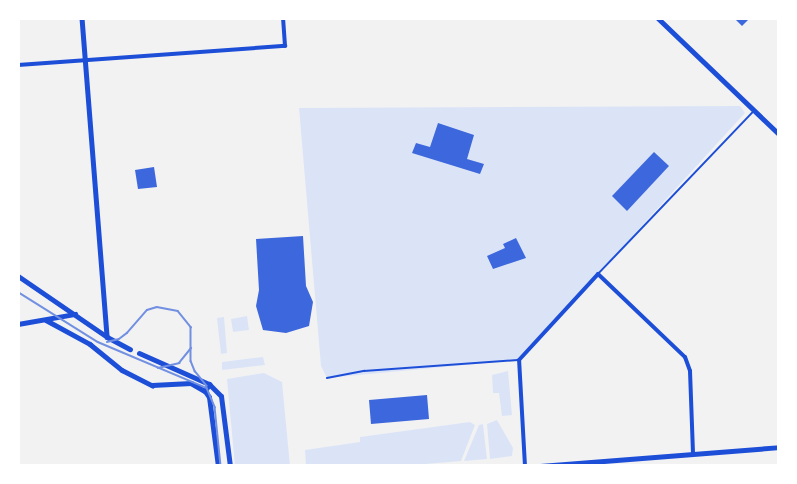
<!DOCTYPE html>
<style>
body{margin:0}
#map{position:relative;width:797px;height:484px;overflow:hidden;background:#f2f2f2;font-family:"PT Sans",sans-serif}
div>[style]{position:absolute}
.green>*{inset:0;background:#dbe4f7}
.building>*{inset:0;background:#3d67dc}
.service>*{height:1.5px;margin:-0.75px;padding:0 0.75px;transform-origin:0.75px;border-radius:0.75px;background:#1d4ed8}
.minor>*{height:4px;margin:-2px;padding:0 2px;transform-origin:2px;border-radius:2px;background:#1d4ed8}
.tertiary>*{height:4.5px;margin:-2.25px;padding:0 2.25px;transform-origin:2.25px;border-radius:2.25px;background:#1d4ed8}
.secondary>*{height:5px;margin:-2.5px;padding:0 2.5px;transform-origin:2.5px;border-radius:2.5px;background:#1d4ed8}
.tram>*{height:1.5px;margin:-0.75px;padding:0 0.75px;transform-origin:0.75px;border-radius:0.75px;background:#7290e2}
span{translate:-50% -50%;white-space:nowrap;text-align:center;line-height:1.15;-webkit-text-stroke:5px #fff;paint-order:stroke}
.frame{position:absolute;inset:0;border:20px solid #fff;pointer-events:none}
</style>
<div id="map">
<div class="green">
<div style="clip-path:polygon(740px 106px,745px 113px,519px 360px,327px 378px,321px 366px,299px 108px)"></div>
<div style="clip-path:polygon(247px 316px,249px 330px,233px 332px,231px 319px)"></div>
<div style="clip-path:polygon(224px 317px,227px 353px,221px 354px,217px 318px)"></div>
<div style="clip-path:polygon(263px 357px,265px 365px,222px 370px,222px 362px)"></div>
<div style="clip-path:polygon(508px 371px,512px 415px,502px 416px,499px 393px,493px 393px,492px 375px)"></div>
<div style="clip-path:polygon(264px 373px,282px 382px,290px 466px,235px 466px,227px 379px)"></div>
<div style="clip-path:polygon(497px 420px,513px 448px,512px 456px,490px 459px,487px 424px)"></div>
<div style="clip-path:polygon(470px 422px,475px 425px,461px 461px,402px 466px,306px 466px,305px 450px,360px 442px,360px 437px)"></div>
<div style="clip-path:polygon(483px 424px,487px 459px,464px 461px,479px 425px)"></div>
</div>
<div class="building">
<div style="clip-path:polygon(734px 18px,750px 18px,742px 26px)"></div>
<div style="clip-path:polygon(438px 123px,474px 135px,467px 159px,484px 164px,480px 174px,412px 153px,416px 143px,430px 147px)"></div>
<div style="clip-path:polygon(654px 152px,669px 166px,627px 211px,612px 196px)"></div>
<div style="clip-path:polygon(154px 167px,157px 187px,138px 189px,135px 170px)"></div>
<div style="clip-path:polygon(303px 236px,306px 286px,313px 302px,309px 326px,286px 333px,263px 330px,256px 306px,259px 290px,256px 239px)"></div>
<div style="clip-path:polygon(516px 238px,526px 258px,493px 269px,487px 256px,505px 248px,503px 244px)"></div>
<div style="clip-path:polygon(427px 395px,429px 419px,371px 424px,369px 400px)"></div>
</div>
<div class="service">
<div style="left:599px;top:273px;width:223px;rotate:-46.3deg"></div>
<div style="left:327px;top:378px;width:38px;rotate:-11deg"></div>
<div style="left:364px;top:371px;width:154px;rotate:-4.1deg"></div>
</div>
<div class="minor">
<div style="left:18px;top:65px;width:268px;rotate:-4.1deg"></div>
<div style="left:285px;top:46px;width:28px;rotate:-94deg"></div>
<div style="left:525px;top:466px;width:106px;rotate:-93.2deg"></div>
<div style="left:519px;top:360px;width:117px;rotate:-47.4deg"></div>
<div style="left:598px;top:274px;width:120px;rotate:43.7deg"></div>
<div style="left:685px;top:357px;width:15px;rotate:70deg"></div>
<div style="left:690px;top:371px;width:83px;rotate:87.9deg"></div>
</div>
<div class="tertiary">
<div style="left:82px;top:18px;width:320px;rotate:85.5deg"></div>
<div style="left:658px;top:18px;width:168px;rotate:43.8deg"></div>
<div style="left:46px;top:320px;width:50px;rotate:28.6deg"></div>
<div style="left:90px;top:344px;width:41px;rotate:39.1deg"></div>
<div style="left:122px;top:370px;width:34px;rotate:27deg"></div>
<div style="left:152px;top:385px;width:39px;rotate:-3deg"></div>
<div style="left:191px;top:383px;width:16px;rotate:30deg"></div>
<div style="left:18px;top:324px;width:58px;rotate:-10deg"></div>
<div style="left:540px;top:466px;width:240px;rotate:-4.5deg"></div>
</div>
<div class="secondary">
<div style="left:18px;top:276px;width:108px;rotate:34.4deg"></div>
<div style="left:107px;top:337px;width:26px;rotate:28deg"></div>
<div style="left:139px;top:353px;width:77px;rotate:23.9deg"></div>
<div style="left:209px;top:384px;width:17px;rotate:45deg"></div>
<div style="left:221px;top:396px;width:71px;rotate:82.7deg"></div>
<div style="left:209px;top:384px;width:8px;rotate:120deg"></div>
<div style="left:205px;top:391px;width:7px;rotate:56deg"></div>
<div style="left:209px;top:397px;width:70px;rotate:82.6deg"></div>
</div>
<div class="tram">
<div style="left:18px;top:292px;width:94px;rotate:32deg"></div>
<div style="left:98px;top:342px;width:118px;rotate:22.9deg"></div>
<div style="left:207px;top:388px;width:21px;rotate:67deg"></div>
<div style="left:215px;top:407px;width:59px;rotate:84.2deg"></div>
<div style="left:107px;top:342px;width:12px;rotate:-14deg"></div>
<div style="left:119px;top:339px;width:10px;rotate:-37deg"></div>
<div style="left:127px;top:333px;width:30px;rotate:-49deg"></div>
<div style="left:147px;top:310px;width:10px;rotate:-17deg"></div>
<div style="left:157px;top:307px;width:21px;rotate:11deg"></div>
<div style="left:178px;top:311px;width:21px;rotate:51deg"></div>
<div style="left:191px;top:327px;width:34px;rotate:90deg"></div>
<div style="left:191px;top:361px;width:11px;rotate:68deg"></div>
<div style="left:195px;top:371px;width:19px;rotate:51deg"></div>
<div style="left:158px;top:368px;width:22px;rotate:-13deg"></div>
<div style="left:179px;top:363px;width:19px;rotate:-51deg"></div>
</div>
<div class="frame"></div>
</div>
